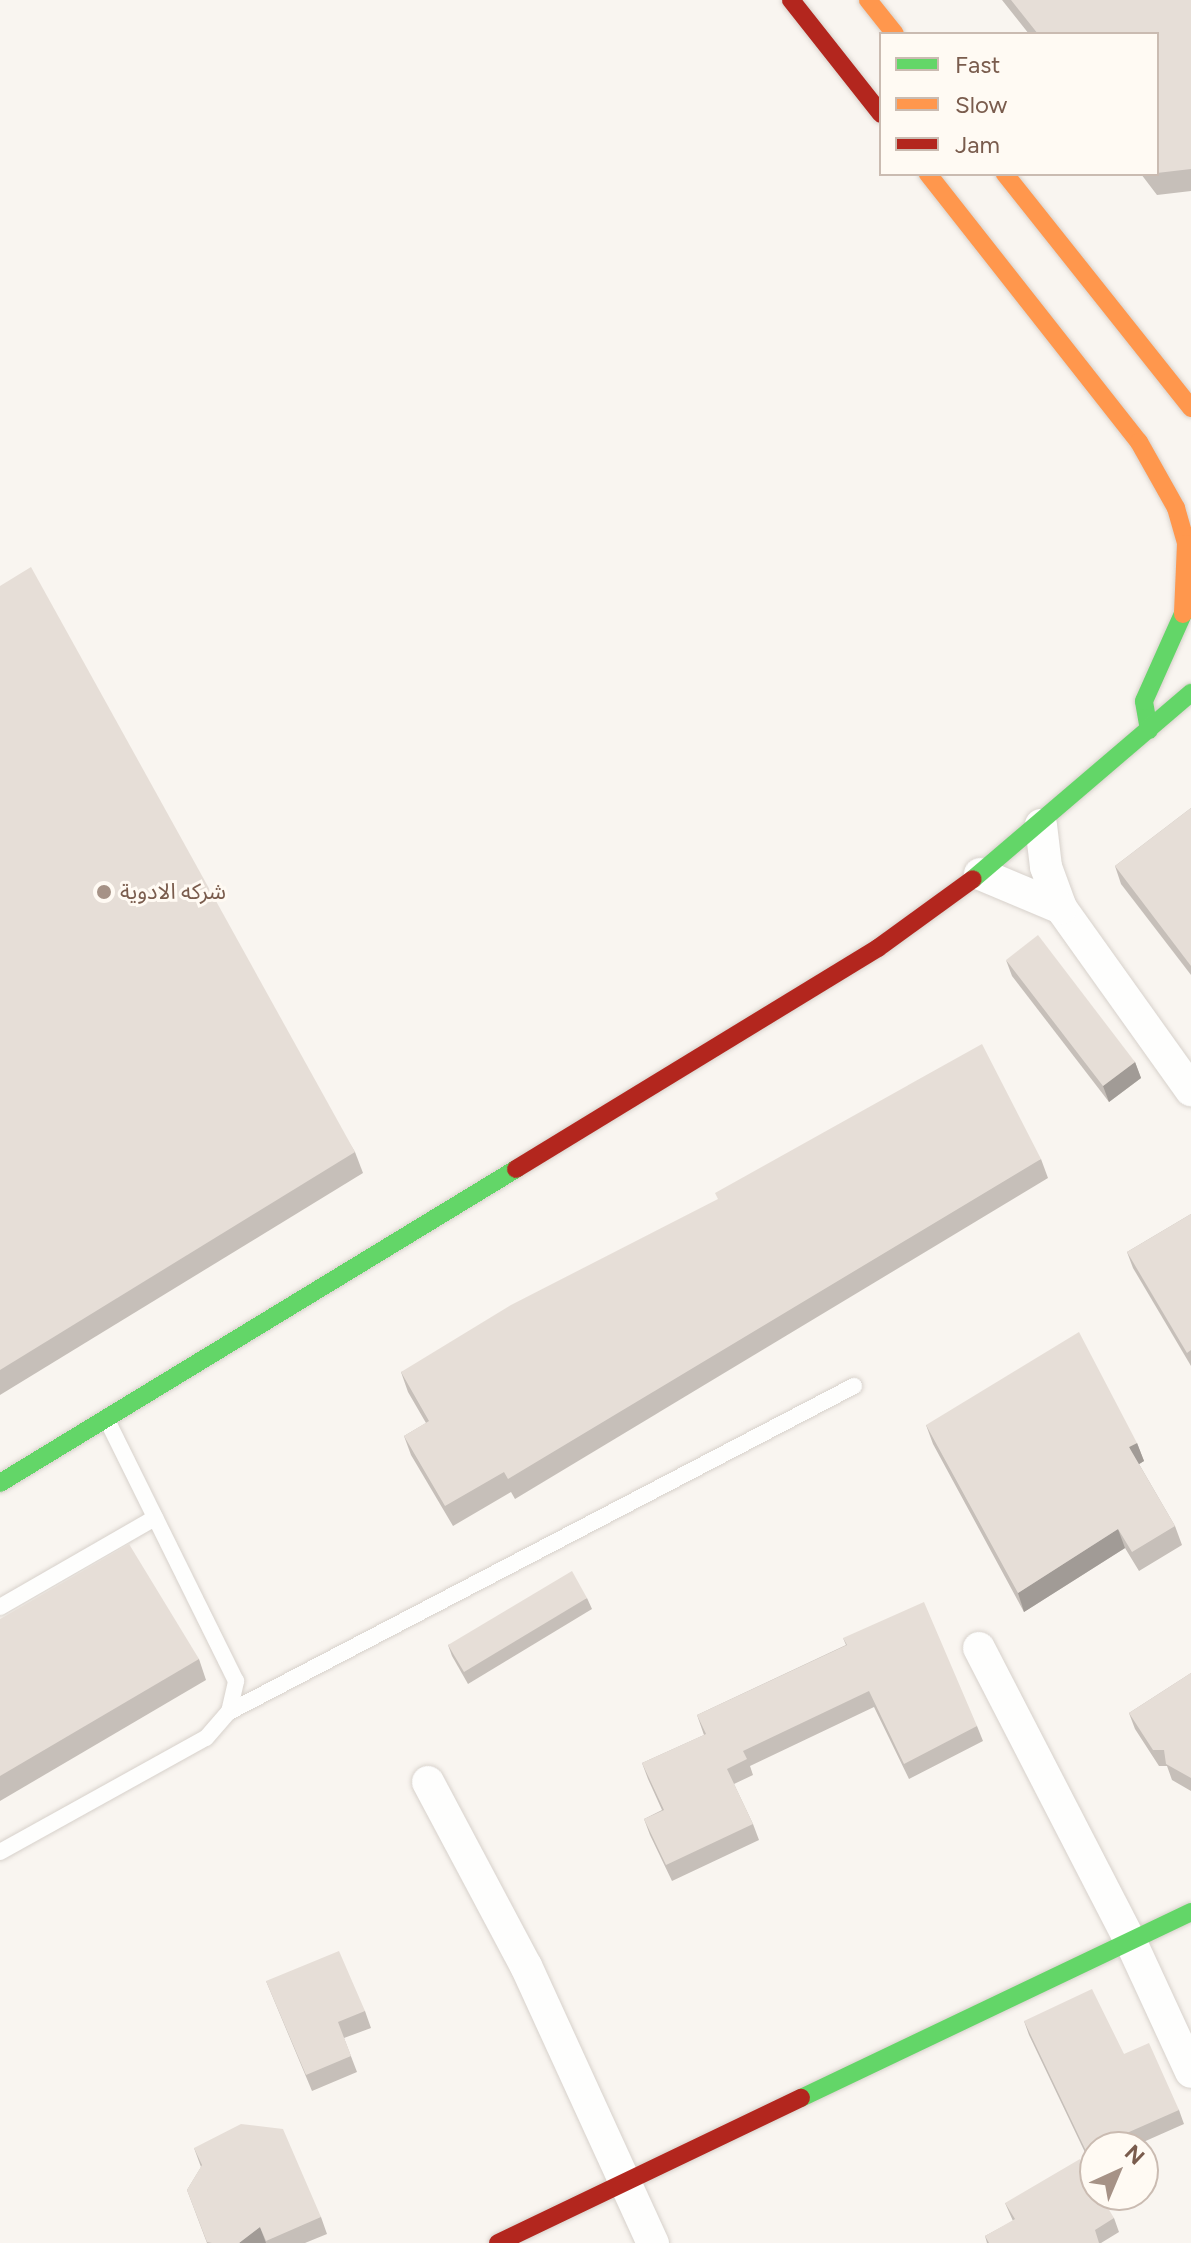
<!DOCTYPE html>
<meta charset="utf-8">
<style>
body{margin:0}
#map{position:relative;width:1191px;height:2243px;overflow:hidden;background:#f9f5f0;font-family:Figtree,"Noto Sans Arabic",sans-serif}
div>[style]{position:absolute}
.roads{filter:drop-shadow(0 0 2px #d7d1cb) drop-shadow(0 0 2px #d7d1cb)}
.lane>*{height:16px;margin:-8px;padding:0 8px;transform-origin:8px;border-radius:8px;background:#fefefd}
.street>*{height:32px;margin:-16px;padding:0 16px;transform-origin:16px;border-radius:16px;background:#fefefd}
.fast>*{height:18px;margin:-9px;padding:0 9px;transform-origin:9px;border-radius:9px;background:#63d668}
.slow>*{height:18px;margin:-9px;padding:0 9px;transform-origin:9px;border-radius:9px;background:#ff974d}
.jam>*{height:18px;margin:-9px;padding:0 9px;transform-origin:9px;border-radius:9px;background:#b3261e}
.wall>*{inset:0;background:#c6bfb9}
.shaded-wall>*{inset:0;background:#a19b96}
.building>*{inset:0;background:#e6ded7}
.dots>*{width:22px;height:22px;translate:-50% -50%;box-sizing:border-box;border:4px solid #fffaf3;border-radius:50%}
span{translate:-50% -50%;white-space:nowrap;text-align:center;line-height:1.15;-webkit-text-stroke:6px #fffaf3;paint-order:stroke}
.poi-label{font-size:22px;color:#7a5c4d}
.left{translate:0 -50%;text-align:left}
.legend{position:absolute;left:879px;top:32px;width:280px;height:144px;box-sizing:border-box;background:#fffaf3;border:2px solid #cabbb1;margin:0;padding:10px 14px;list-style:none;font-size:24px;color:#7a5c4d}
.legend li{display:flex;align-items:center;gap:16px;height:40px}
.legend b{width:40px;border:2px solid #cabbb1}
.north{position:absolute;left:1079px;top:2131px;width:80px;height:80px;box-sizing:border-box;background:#fffaf3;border:2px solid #cabbb1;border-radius:50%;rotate:44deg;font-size:22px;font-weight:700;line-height:32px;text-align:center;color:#7a5c4d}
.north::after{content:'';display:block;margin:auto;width:28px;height:36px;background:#a69286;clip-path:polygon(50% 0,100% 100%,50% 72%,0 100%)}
</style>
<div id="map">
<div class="roads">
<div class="lane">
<div style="left:0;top:1607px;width:179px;rotate:-29.9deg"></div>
<div style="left:229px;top:1712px;width:705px;rotate:-27.55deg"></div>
<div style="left:0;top:1852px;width:235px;rotate:-29deg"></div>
<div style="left:206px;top:1738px;width:35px;rotate:-49deg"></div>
<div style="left:229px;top:1712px;width:32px;rotate:-77deg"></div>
<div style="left:236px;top:1681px;width:291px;rotate:-116.3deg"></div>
</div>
<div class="street">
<div style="left:1041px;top:825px;width:42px;rotate:83.2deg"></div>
<div style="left:1046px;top:867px;width:44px;rotate:69.9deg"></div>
<div style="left:1061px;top:908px;width:224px;rotate:54.5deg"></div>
<div style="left:980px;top:874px;width:88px;rotate:22.8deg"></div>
<div style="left:979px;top:1648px;width:329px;rotate:62.7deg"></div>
<div style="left:1130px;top:1940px;width:145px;rotate:65.2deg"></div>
<div style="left:428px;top:1782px;width:208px;rotate:62deg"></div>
<div style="left:526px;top:1966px;width:305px;rotate:65.4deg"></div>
</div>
<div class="fast">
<div style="left:1149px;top:730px;width:29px;rotate:-100deg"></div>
<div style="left:1144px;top:701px;width:95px;rotate:-65.9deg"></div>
<div style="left:973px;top:879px;width:287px;rotate:-40.5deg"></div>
<div style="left:0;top:1483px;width:604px;rotate:-31.32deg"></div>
<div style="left:801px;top:2098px;width:432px;rotate:-25.5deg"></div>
</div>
<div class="slow">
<div style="left:868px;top:0;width:43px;rotate:51.5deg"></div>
<div style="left:928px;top:174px;width:341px;rotate:51.8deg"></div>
<div style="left:1139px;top:442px;width:76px;rotate:60.7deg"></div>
<div style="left:1176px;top:508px;width:37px;rotate:74deg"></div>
<div style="left:1186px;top:544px;width:70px;rotate:92.5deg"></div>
<div style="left:1005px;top:174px;width:299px;rotate:51.5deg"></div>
</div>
<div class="jam">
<div style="left:791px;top:0;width:145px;rotate:51.7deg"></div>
<div style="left:516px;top:1169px;width:424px;rotate:-31.4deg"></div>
<div style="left:878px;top:948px;width:117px;rotate:-36deg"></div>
<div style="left:498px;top:2243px;width:336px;rotate:-25.6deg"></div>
</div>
</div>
<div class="wall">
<div style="clip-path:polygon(1002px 0,1191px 0,1191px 191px,1157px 195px,1141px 174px,1157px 174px,1157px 34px,1029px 34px)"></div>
<div style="clip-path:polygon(0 586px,355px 1152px,363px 1173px,0 1395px)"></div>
<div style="clip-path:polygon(1191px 808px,1191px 975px,1121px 884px,1115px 866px)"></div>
<div style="clip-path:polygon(1006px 960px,1135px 1062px,1141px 1078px,1109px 1102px,1012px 976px)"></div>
<div style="clip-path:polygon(1041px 1159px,1048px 1178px,515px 1499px,511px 1492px,453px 1526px,411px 1455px,404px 1436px,426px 1423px,408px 1392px,401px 1372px)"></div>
<div style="clip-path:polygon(1191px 1214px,1191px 1366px,1133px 1268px,1127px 1252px)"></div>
<div style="clip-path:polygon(926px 1425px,1137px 1443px,1144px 1461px,1139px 1464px,1175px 1526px,1182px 1545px,1139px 1571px,1125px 1548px,1024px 1612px,933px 1444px)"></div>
<div style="clip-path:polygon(587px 1598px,592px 1609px,468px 1684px,452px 1656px,448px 1645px)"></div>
<div style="clip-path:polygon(0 1619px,199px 1659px,206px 1680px,0 1801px)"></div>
<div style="clip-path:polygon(843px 1638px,977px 1726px,983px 1741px,909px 1779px,874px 1707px,750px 1766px,753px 1775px,734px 1784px,753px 1824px,759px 1840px,672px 1881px,650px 1835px,644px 1819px,662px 1810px,648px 1779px,642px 1763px,704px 1735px,697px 1715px,846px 1645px)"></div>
<div style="clip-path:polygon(1191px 1673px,1191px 1791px,1172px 1780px,1167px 1766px,1159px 1766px,1135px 1729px,1129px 1713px)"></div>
<div style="clip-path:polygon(266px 1981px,365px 2011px,371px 2028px,344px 2038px,357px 2072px,312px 2091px)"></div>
<div style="clip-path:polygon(1024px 2021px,1124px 2054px,1179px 2110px,1184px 2124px,1132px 2147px,1095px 2147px,1095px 2163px,1091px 2165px,1029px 2035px)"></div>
<div style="clip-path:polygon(194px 2148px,321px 2217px,327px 2234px,305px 2243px,207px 2243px,187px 2190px,201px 2167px)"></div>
<div style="clip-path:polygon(1005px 2203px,1114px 2218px,1119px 2232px,1101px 2243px,987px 2243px,985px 2236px,1013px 2221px)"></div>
</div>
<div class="shaded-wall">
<div style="clip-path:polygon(1135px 1062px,1141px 1078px,1109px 1102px,1103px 1086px)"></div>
<div style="clip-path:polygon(1137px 1443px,1144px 1461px,1136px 1466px,1129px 1447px)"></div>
<div style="clip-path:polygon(1118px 1529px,1125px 1548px,1024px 1612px,1018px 1593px)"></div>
<div style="clip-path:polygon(260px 2227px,266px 2243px,239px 2243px)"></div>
</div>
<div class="building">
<div style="clip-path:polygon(1011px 0,1191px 0,1191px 169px,1157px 173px,1157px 34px,1038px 34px)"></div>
<div style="clip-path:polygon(31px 567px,355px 1152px,0 1370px,0 586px)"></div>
<div style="clip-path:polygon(1191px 808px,1191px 966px,1115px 866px)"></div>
<div style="clip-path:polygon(1038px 935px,1135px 1062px,1103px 1086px,1006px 960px)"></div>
<div style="clip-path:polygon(982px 1044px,1041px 1159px,508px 1479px,504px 1472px,445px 1506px,404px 1436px,429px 1421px,401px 1372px,511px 1305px,718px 1199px,715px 1193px)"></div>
<div style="clip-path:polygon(1191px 1214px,1191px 1350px,1187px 1353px,1127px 1252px)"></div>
<div style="clip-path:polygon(1079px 1332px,1137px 1443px,1129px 1447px,1175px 1526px,1132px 1552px,1118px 1529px,1018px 1593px,926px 1425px)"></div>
<div style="clip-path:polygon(129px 1544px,199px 1659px,0 1776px,0 1619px)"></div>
<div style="clip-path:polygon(572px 1571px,587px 1598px,464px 1672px,448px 1645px)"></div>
<div style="clip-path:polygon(924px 1602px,977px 1726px,904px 1764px,869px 1691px,743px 1751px,747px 1759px,727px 1769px,753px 1824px,666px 1865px,644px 1819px,664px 1810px,642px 1763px,706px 1734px,697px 1715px,847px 1645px,843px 1638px)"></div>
<div style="clip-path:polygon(1191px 1673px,1191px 1778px,1166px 1764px,1164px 1750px,1153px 1750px,1129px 1713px)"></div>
<div style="clip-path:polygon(339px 1951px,365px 2011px,338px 2022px,351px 2056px,306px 2075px,266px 1981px)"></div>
<div style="clip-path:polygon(1092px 1989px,1124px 2054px,1149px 2043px,1179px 2110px,1086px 2151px,1024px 2021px)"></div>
<div style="clip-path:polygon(241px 2124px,283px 2129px,321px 2217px,266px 2241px,260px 2227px,239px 2243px,212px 2243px,207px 2242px,187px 2190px,202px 2165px,194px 2148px)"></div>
<div style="clip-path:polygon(1080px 2159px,1095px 2186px,1095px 2195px,1100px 2195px,1114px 2218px,1095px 2230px,1099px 2243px,989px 2243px,985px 2236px,1015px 2219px,1005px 2203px)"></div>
</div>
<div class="dots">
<div style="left:104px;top:892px;background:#a69286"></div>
</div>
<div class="poi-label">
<span class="left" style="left:120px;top:892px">شركه الادوية</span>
</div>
<ul class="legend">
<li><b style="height:10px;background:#63d668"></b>Fast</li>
<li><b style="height:10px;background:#ff974d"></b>Slow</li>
<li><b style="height:10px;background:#b3261e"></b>Jam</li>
</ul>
<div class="north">N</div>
</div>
